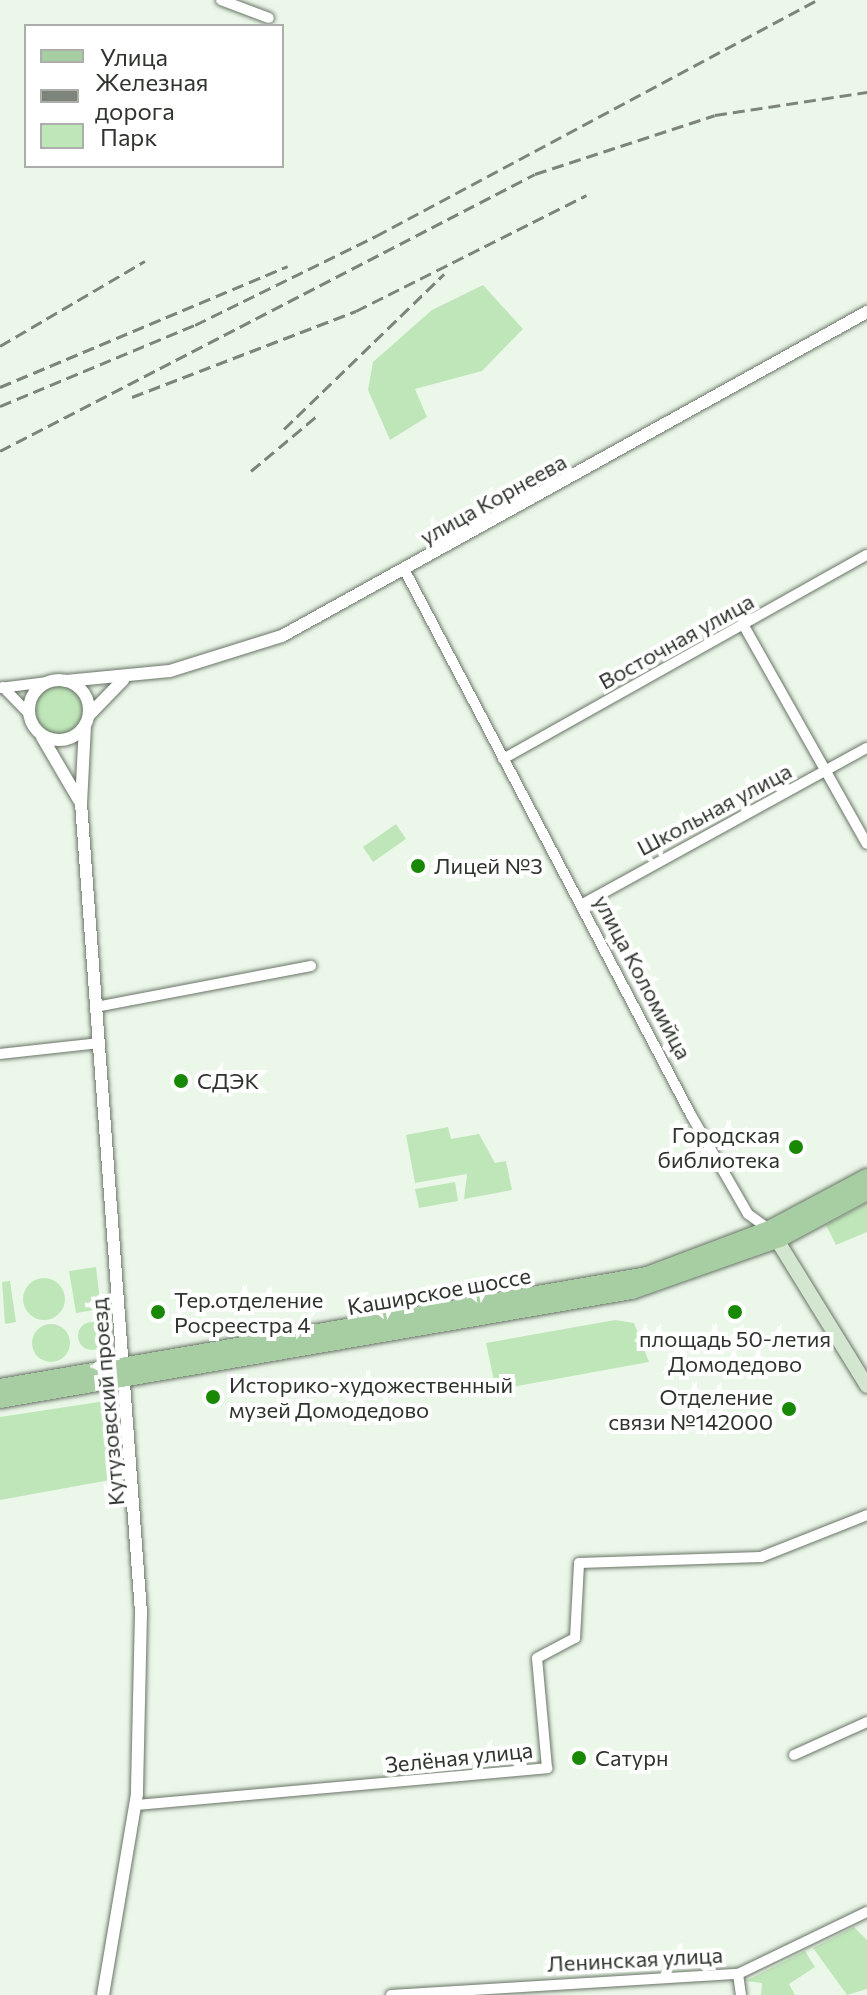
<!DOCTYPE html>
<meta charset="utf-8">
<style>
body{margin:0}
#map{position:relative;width:867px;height:1995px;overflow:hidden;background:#ebf8e9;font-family:Commissioner,sans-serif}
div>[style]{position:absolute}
.green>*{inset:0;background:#bfe6b9}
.round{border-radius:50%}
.roads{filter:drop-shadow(0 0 2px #697467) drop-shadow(0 0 2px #697467)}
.minor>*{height:10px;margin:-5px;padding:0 5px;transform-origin:5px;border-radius:5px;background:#fff}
.tertiary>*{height:12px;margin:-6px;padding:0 6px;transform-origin:6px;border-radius:6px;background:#fff}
.tertiary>.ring{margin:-6px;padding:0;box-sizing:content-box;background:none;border:12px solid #fff;border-radius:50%}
.secondary>*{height:14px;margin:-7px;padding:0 7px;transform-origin:7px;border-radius:7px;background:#d3e6d0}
.primary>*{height:16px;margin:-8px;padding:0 8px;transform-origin:8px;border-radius:8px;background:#a7cda2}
.rail>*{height:3px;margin-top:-1.5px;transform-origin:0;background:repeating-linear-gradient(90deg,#7d857b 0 12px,transparent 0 18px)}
.dots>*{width:22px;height:22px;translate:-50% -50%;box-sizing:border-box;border:4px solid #fff;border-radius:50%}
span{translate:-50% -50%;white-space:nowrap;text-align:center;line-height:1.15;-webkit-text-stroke:8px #fff;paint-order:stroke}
.street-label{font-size:22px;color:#2f342e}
.poi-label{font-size:22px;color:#2f342e}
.left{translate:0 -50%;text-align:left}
.right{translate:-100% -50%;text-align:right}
.legend{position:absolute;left:24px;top:24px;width:260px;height:144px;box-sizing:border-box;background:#fff;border:2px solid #acaeab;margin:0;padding:10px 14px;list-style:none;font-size:24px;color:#2f342e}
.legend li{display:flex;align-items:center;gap:16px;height:40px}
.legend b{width:40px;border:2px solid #acaeab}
</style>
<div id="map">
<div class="green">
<div style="clip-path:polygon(483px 285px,523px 329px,482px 371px,415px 389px,427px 417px,390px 440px,368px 390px,373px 362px,432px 310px)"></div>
<div class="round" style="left:34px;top:685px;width:50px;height:50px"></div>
<div style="clip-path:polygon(396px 824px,406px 839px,373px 862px,363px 847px)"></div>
<div style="clip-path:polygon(448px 1127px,451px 1139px,479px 1134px,495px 1163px,506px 1161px,512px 1190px,464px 1199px,467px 1174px,415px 1183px,406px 1135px)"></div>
<div style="clip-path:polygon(455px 1182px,458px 1201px,419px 1208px,415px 1189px)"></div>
<div style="clip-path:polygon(867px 1203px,867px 1232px,836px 1245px,826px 1225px)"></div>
<div style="clip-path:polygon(96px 1267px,101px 1309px,76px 1313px,69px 1271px)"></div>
<div class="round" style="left:23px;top:1278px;width:42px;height:42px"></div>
<div style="clip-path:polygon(10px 1281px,16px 1322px,5px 1324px,2px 1282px)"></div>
<div style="clip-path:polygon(615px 1320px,634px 1323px,649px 1362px,496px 1390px,486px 1343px)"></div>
<div class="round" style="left:78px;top:1322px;width:28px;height:28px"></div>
<div class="round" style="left:32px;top:1324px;width:38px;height:38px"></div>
<div style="clip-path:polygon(112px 1400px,121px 1478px,0 1500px,0 1417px)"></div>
<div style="clip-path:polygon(854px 1927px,867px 1940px,867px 1989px,847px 1995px,813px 1948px)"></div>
<div style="clip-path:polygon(805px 1951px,815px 1967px,789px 1984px,795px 1995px,761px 1995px,762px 1983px,746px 1981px)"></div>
</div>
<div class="roads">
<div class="minor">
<div style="left:221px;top:0;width:51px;rotate:20.6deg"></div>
<div style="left:405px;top:571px;width:615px;rotate:62.27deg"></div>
<div style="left:691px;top:1115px;width:114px;rotate:60.1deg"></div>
<div style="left:748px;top:1214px;width:26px;rotate:36deg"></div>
<div style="left:744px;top:626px;width:250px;rotate:60.6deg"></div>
<div style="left:3px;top:687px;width:37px;rotate:46deg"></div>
<div style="left:0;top:688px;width:48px;rotate:-7.1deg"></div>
<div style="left:503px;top:759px;width:417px;rotate:-29.3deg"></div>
<div style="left:581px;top:905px;width:326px;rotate:-28.8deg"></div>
<div style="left:96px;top:1007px;width:219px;rotate:-10.8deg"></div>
<div style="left:0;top:1054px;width:100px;rotate:-6.3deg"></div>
<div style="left:794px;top:1755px;width:80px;rotate:-24.3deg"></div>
<div style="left:136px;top:1805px;width:413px;rotate:-5.1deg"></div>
<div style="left:547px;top:1768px;width:110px;rotate:-95.2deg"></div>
<div style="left:537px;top:1658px;width:43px;rotate:-27.8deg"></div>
<div style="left:575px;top:1638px;width:75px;rotate:-86.9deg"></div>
<div style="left:579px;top:1563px;width:182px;rotate:-1.9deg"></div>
<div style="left:761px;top:1557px;width:114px;rotate:-21.6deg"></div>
<div style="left:738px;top:1974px;width:21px;rotate:82deg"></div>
<div style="left:391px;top:1995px;width:348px;rotate:-3.5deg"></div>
<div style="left:738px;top:1974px;width:143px;rotate:-25.7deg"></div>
</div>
<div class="tertiary">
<div class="ring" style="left:29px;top:680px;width:48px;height:48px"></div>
<div style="left:66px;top:681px;width:104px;rotate:-5.5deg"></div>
<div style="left:170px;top:671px;width:117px;rotate:-17.4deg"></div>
<div style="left:282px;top:636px;width:669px;rotate:-28.98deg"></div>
<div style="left:89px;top:715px;width:49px;rotate:-45.8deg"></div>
<div style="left:85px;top:725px;width:78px;rotate:92.9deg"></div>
<div style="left:81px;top:803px;width:812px;rotate:85.76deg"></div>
<div style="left:141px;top:1613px;width:181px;rotate:91.3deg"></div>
<div style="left:137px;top:1794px;width:204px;rotate:99.6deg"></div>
<div style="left:42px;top:737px;width:73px;rotate:59.6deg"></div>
</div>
<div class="secondary">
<div style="left:772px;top:1232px;width:181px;rotate:58.3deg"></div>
</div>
<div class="primary">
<div style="left:0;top:1387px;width:657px;rotate:-9.82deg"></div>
<div style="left:647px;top:1275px;width:130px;rotate:-20.7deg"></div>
<div style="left:769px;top:1229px;width:111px;rotate:-28deg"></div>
<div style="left:0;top:1400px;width:641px;rotate:-9.79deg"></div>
<div style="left:632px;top:1291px;width:157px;rotate:-19.4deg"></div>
<div style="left:780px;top:1239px;width:99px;rotate:-28.4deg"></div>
</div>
</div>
<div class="rail">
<div style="left:0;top:346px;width:168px;rotate:-30.4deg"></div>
<div style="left:0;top:387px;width:312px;rotate:-22.8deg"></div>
<div style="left:132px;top:397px;width:240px;rotate:-21deg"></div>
<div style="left:356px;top:311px;width:258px;rotate:-26.7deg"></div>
<div style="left:0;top:406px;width:211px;rotate:-22.6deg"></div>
<div style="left:195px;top:325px;width:202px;rotate:-26.2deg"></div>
<div style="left:376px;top:236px;width:500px;rotate:-28.15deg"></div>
<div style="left:284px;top:429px;width:223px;rotate:-44.1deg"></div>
<div style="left:0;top:451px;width:602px;rotate:-27.37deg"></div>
<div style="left:535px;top:174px;width:189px;rotate:-18.1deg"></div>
<div style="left:715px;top:115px;width:154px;rotate:-8.6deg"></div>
<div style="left:251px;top:471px;width:87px;rotate:-39.9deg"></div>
</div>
<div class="dots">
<div style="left:418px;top:866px;background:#188805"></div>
<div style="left:181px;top:1081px;background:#188805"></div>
<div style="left:796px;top:1147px;background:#188805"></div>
<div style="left:158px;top:1312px;background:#188805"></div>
<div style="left:735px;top:1312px;background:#188805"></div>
<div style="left:213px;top:1397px;background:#188805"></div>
<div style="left:789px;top:1409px;background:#188805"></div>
<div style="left:579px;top:1758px;background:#188805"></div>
</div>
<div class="street-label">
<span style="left:493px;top:499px;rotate:-29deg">улица Корнеева</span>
<span style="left:676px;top:641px;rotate:-29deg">Восточная улица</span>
<span style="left:714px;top:809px;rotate:-28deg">Школьная улица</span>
<span style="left:643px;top:977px;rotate:62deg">улица Коломийца</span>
<span style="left:439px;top:1291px;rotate:-10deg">Каширское шоссе</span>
<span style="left:107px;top:1402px;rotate:-95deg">Кутузовский проезд</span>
<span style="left:459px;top:1757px;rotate:-6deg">Зелёная улица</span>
<span style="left:635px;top:1959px;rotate:-3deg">Ленинская улица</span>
</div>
<div class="poi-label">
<span class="left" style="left:434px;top:866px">Лицей №3</span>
<span class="left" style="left:197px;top:1081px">СДЭК</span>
<span class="right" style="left:780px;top:1147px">Городская<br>библиотека</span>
<span class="left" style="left:174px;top:1312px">Тер.отделение<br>Росреестра 4</span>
<span style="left:735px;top:1351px">площадь 50-летия<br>Домодедово</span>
<span class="left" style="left:229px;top:1397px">Историко-художественный<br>музей Домодедово</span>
<span class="right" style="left:773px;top:1409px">Отделение<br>связи №142000</span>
<span class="left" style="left:595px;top:1758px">Сатурн</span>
</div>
<ul class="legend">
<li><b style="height:10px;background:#a7cda2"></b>Улица</li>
<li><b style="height:10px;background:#7d857b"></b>Железная дорога</li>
<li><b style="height:22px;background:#bfe6b9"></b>Парк</li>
</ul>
</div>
